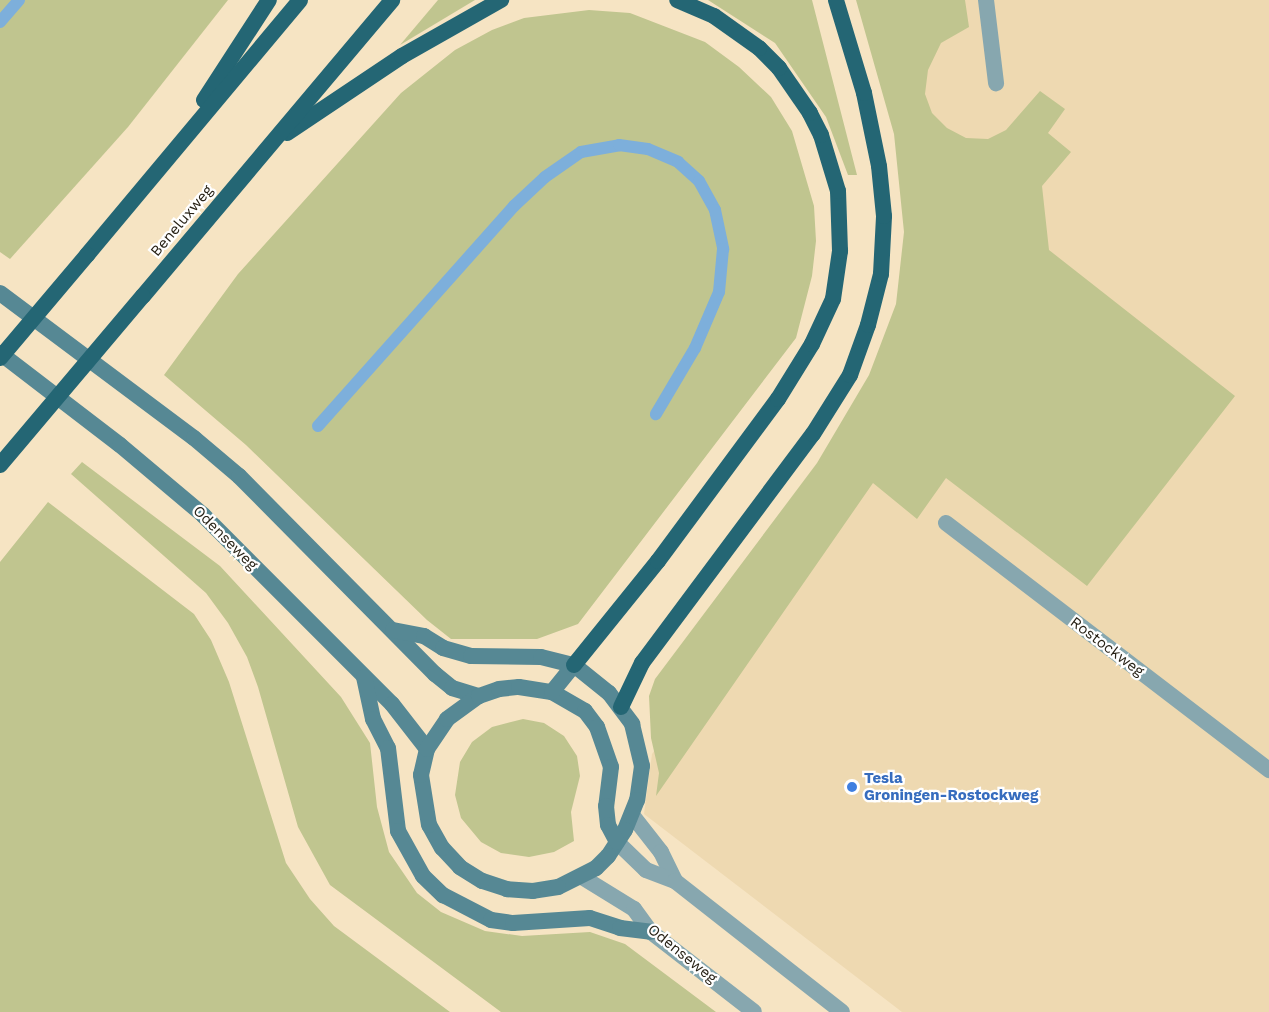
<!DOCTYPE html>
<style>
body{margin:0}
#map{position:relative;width:1269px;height:1012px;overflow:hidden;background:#f6e4c3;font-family:"Work Sans",sans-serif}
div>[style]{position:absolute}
.built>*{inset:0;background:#eed9b1}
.green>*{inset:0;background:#c0c58f}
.stream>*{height:12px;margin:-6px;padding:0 6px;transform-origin:6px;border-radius:6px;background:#7dafdb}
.minor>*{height:16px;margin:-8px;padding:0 8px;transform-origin:8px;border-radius:8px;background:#87a7af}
.tertiary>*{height:16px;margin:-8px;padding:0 8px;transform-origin:8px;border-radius:8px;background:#87a7af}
.secondary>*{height:16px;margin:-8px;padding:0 8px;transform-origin:8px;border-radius:8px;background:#568894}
.trunk>*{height:16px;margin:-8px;padding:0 8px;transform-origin:8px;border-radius:8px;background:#246674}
.trunk-bridge>*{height:16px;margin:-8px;padding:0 8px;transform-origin:8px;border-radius:8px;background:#246674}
.dots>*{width:16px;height:16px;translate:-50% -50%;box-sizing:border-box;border:3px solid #fff;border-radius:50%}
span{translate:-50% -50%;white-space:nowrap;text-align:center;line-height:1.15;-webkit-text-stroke:4.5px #fff;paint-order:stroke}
.street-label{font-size:15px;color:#282216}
.shop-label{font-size:15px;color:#366cbe;font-weight:700}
.left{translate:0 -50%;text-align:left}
</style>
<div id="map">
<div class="built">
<div style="clip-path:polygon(878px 0,1269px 0,1269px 1012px,902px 1012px,644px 814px,652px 754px,882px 414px,921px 281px)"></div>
</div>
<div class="green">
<div style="clip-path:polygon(0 0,228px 0,128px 127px,10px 259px,0 252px)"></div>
<div style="clip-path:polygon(438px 0,475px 0,400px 45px)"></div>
<div style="clip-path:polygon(708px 0,812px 0,857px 175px,848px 175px,826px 117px,775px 43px)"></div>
<div style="clip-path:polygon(856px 0,965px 0,969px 27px,941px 43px,928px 70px,925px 94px,932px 113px,947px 128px,966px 138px,988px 139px,1006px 130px,1040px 91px,1065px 109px,1048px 133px,1071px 152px,1042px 186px,1049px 250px,1235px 396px,1087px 586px,946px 478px,917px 519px,873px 483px,656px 796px,659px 773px,651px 738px,649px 696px,655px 679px,817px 463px,869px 375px,896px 304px,904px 232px,894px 134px)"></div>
<div style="clip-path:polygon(589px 10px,630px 13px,705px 42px,739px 67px,771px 97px,792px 131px,814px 206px,816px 241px,812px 276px,796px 338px,578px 624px,537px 639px,451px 639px,427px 620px,246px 445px,164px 375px,238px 274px,401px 93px,455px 50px,492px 30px,524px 18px)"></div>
<div style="clip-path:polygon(82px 462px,220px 566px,341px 697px,370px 743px,377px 807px,389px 852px,417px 893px,441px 912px,485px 931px,522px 936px,590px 932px,625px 944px,716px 1012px,501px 1012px,330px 885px,298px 827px,258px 687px,247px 657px,228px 623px,206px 593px,71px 474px)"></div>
<div style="clip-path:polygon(48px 502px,194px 614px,211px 640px,229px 682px,286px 863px,310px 899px,334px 926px,450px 1012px,0 1012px,0 562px)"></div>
<div style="clip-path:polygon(523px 719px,544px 723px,564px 736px,577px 756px,580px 776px,571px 812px,574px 841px,554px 852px,529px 857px,501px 853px,481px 842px,461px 818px,455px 795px,460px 762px,472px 742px,492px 727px)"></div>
</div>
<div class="stream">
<div style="left:0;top:22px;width:29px;rotate:-49deg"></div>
<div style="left:318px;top:426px;width:295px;rotate:-48.3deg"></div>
<div style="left:514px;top:206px;width:42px;rotate:-43.1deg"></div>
<div style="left:545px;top:177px;width:44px;rotate:-34.8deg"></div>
<div style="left:581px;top:152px;width:39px;rotate:-10deg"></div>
<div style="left:619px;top:145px;width:29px;rotate:8deg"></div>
<div style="left:648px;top:149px;width:33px;rotate:23deg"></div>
<div style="left:678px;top:162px;width:28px;rotate:42deg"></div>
<div style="left:699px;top:181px;width:33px;rotate:61deg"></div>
<div style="left:715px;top:210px;width:40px;rotate:78deg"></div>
<div style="left:723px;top:249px;width:43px;rotate:95.3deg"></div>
<div style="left:719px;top:292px;width:61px;rotate:113.2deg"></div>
<div style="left:695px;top:348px;width:77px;rotate:120.6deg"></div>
</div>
<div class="minor">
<div style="left:986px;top:0;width:84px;rotate:83.1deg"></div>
<div style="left:946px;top:523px;width:407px;rotate:37.4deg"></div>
</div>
<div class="tertiary">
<div style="left:632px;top:815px;width:47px;rotate:51.9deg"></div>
<div style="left:661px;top:852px;width:32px;rotate:64deg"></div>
<div style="left:617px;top:842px;width:40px;rotate:44deg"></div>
<div style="left:646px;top:870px;width:31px;rotate:21deg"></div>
<div style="left:675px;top:881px;width:212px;rotate:38.1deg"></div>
<div style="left:582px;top:877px;width:61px;rotate:31.6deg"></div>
<div style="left:634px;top:909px;width:29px;rotate:54deg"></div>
<div style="left:651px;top:932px;width:130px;rotate:37.8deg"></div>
</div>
<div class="secondary">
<div style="left:0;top:293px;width:242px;rotate:36.8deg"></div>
<div style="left:194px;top:438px;width:59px;rotate:40.2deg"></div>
<div style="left:239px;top:476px;width:279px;rotate:45.3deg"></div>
<div style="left:435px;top:674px;width:22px;rotate:39deg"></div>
<div style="left:452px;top:688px;width:28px;rotate:17deg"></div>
<div style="left:0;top:353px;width:151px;rotate:37.5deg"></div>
<div style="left:120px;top:445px;width:109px;rotate:40.1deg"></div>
<div style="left:203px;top:515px;width:267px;rotate:45deg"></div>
<div style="left:392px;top:704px;width:57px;rotate:52.1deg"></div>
<div style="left:393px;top:630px;width:32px;rotate:11deg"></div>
<div style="left:424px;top:636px;width:22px;rotate:32deg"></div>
<div style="left:443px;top:648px;width:29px;rotate:16deg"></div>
<div style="left:471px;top:656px;width:70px;rotate:0.8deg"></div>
<div style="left:541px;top:657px;width:34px;rotate:14deg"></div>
<div style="left:574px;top:665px;width:45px;rotate:38.7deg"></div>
<div style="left:609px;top:693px;width:39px;rotate:53deg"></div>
<div style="left:632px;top:724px;width:43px;rotate:76.6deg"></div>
<div style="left:642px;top:766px;width:34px;rotate:98deg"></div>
<div style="left:637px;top:800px;width:32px;rotate:112deg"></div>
<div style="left:625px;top:830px;width:31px;rotate:123deg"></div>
<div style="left:608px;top:856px;width:17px;rotate:135deg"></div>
<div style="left:596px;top:868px;width:42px;rotate:153.4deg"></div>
<div style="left:558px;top:887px;width:25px;rotate:171deg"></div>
<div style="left:533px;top:891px;width:26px;rotate:-176deg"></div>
<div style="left:507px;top:889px;width:26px;rotate:-162deg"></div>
<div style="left:482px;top:881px;width:26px;rotate:-148deg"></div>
<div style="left:460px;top:867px;width:26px;rotate:-133deg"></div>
<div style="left:442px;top:848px;width:26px;rotate:-119deg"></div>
<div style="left:429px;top:825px;width:51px;rotate:-99.1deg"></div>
<div style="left:421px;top:775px;width:27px;rotate:-77deg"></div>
<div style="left:427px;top:749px;width:36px;rotate:-56deg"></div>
<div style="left:447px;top:719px;width:39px;rotate:-36deg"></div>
<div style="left:479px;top:696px;width:21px;rotate:-19deg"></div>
<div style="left:499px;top:689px;width:20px;rotate:-6deg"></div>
<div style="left:519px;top:687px;width:33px;rotate:9deg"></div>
<div style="left:552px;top:692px;width:38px;rotate:30deg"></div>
<div style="left:585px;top:711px;width:20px;rotate:53deg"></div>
<div style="left:597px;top:727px;width:42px;rotate:70.7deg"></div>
<div style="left:611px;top:767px;width:39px;rotate:97deg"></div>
<div style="left:606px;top:806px;width:19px;rotate:84deg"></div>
<div style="left:608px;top:825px;width:19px;rotate:62deg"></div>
<div style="left:364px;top:677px;width:43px;rotate:77.9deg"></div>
<div style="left:373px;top:719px;width:33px;rotate:63deg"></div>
<div style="left:388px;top:748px;width:84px;rotate:83.1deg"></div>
<div style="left:398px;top:831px;width:51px;rotate:60.9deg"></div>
<div style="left:423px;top:876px;width:28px;rotate:44deg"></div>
<div style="left:443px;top:895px;width:54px;rotate:27.5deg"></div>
<div style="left:491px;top:920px;width:22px;rotate:8deg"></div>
<div style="left:513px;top:923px;width:77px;rotate:-3.7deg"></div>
<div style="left:590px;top:918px;width:32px;rotate:18deg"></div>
<div style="left:620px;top:928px;width:31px;rotate:7deg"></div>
<div style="left:552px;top:692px;width:35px;rotate:-51deg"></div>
</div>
<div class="trunk">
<div style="left:204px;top:100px;width:119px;rotate:-57deg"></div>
<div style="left:287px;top:133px;width:138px;rotate:-33.8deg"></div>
<div style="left:402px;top:56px;width:114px;rotate:-29.5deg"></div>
<div style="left:87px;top:255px;width:332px;rotate:-50.1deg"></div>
<div style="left:143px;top:296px;width:387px;rotate:-49.9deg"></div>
<div style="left:574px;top:665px;width:134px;rotate:-51.1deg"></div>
<div style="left:658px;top:561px;width:202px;rotate:-53.5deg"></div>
<div style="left:778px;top:399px;width:65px;rotate:-58.3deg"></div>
<div style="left:812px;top:344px;width:50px;rotate:-65deg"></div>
<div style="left:833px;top:299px;width:49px;rotate:-81.7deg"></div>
<div style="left:840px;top:251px;width:60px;rotate:-91.9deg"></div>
<div style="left:838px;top:191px;width:59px;rotate:-106.9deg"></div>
<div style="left:821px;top:135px;width:25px;rotate:-117deg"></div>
<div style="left:810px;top:113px;width:55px;rotate:-124.6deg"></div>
<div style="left:779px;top:68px;width:28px;rotate:-135deg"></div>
<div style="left:759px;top:48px;width:55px;rotate:-144.6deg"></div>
<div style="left:714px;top:16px;width:40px;rotate:-156.6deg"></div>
<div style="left:621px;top:707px;width:49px;rotate:-64.5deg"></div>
<div style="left:642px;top:663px;width:286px;rotate:-53.3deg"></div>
<div style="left:813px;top:434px;width:70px;rotate:-57.9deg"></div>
<div style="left:850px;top:375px;width:53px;rotate:-70.2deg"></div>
<div style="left:868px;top:325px;width:53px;rotate:-75.7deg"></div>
<div style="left:881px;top:274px;width:58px;rotate:-87deg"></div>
<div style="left:884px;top:216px;width:50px;rotate:-95.7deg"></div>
<div style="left:879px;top:166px;width:75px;rotate:-101.6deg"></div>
<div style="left:864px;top:93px;width:97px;rotate:-106.8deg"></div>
</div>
<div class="trunk-bridge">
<div style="left:0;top:358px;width:135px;rotate:-49.8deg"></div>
<div style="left:0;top:465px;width:221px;rotate:-49.8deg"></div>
</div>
<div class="dots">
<div style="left:852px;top:787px;background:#3f7fe0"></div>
</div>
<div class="street-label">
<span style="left:182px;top:221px;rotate:-50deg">Beneluxweg</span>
<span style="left:225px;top:538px;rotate:45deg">Odenseweg</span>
<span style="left:1107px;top:647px;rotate:37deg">Rostockweg</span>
<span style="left:682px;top:954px;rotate:39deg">Odenseweg</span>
</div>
<div class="shop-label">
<span class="left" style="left:864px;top:787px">Tesla<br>Groningen-Rostockweg</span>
</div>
</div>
